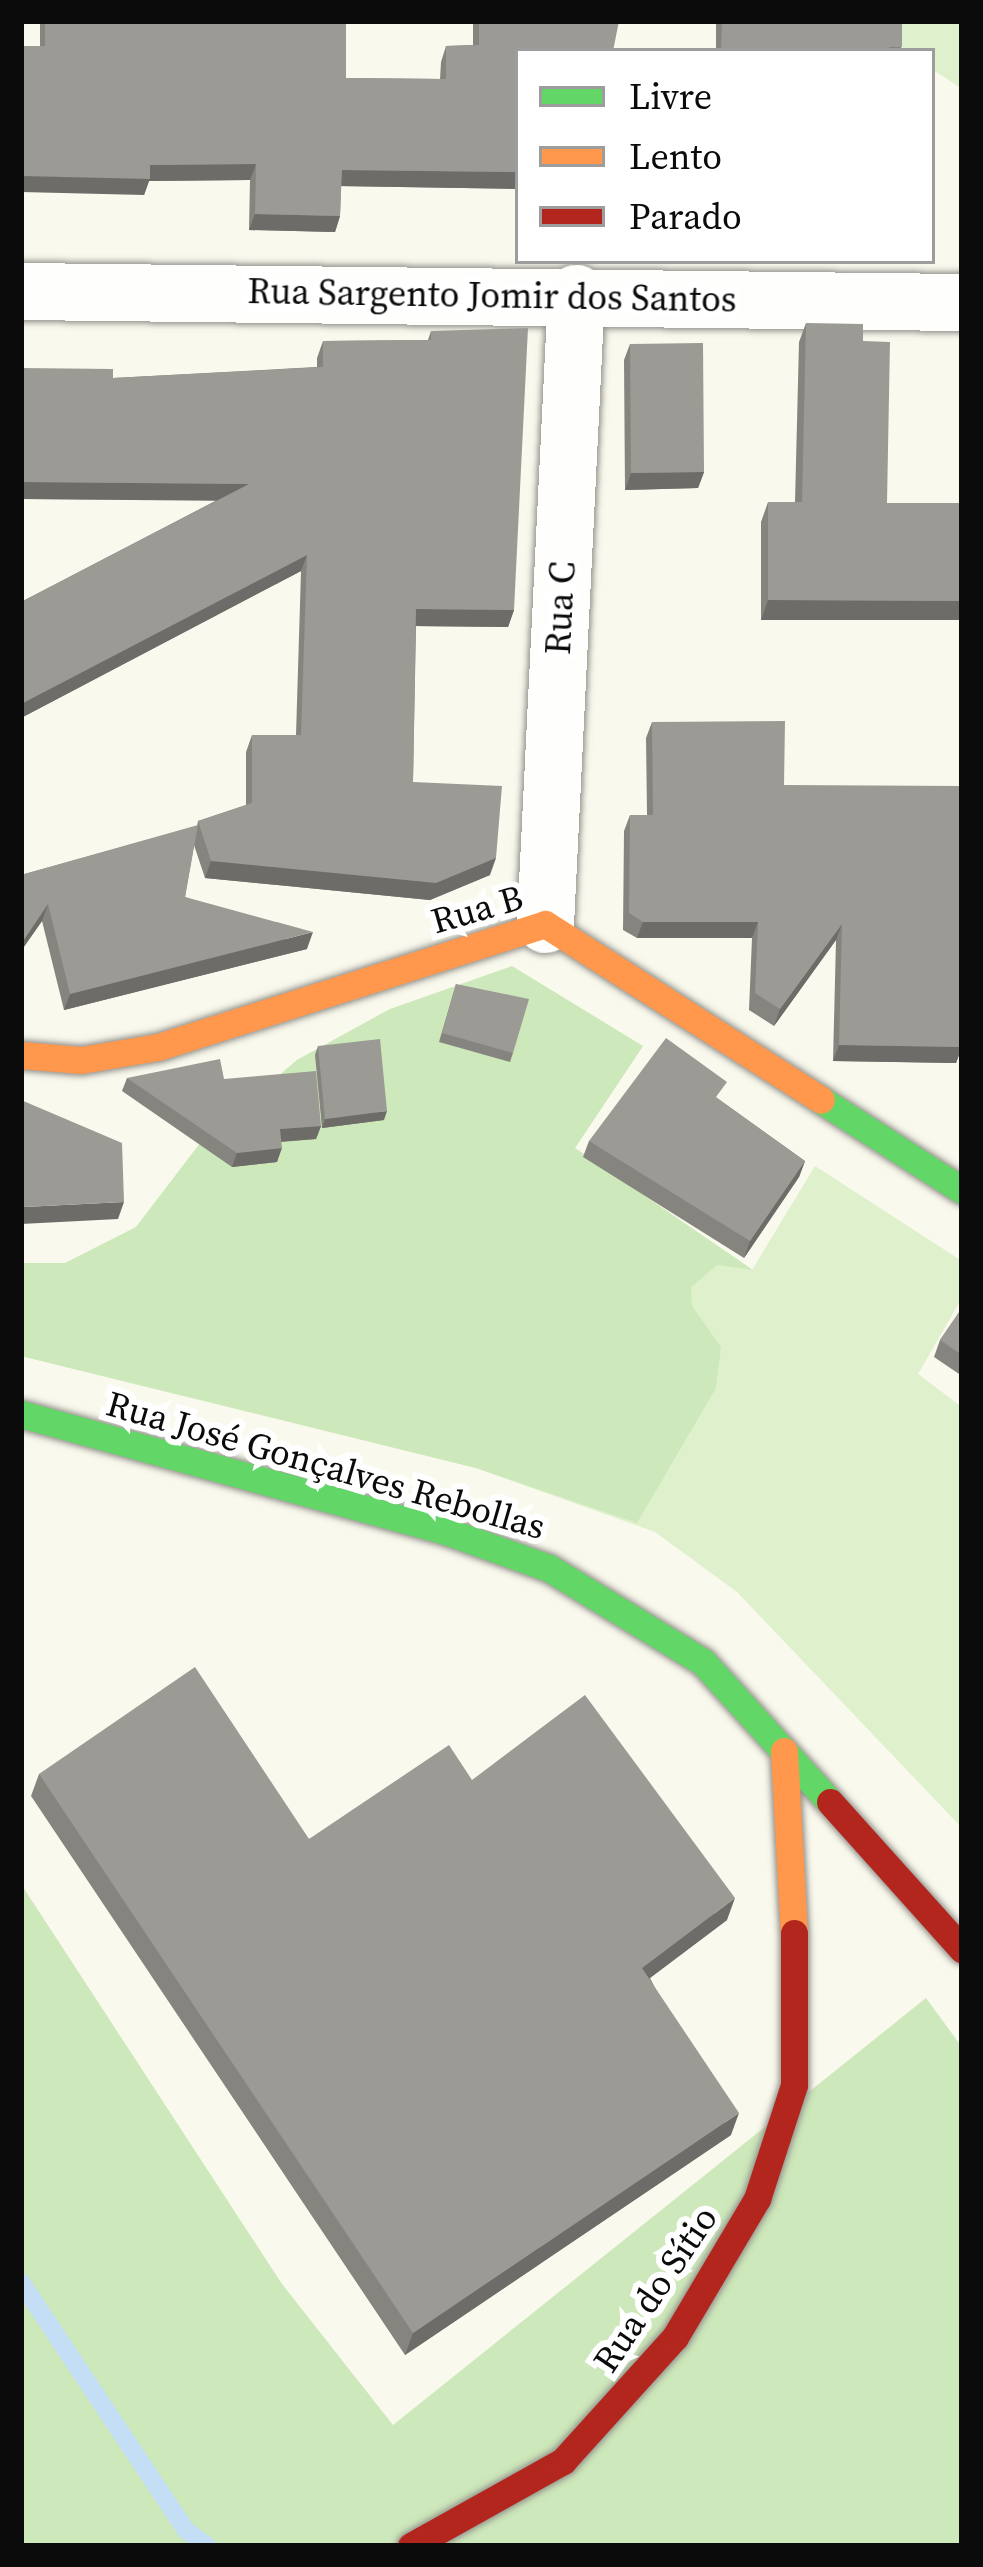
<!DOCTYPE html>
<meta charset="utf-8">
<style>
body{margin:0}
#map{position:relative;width:983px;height:2567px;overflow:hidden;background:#faf9ed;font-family:"Source Serif 4",serif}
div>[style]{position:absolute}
.green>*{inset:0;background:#def1cc}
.forest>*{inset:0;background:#cde8ba}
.stream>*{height:18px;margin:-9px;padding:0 9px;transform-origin:9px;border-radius:9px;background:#c3def5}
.roads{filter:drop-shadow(0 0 3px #93928d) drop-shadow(0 0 3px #93928d)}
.street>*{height:57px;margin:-28.5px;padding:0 28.5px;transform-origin:28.5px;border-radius:28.5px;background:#fefefc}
.fast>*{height:27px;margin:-13.5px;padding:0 13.5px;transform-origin:13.5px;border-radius:13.5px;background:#63d668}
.slow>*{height:27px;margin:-13.5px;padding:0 13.5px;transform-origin:13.5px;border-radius:13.5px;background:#ff974d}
.jam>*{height:27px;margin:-13.5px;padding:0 13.5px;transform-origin:13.5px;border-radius:13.5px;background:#b3261e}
.wall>*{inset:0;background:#86847f}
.shaded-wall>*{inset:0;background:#6d6c68}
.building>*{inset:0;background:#9c9a94}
span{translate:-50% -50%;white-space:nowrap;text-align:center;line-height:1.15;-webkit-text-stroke:12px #fff;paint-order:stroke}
.street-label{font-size:36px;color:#0b0b0b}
.frame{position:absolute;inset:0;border:24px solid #0b0b0b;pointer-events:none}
.legend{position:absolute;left:515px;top:48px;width:420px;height:216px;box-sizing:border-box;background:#fff;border:3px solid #9d9d9d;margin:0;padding:15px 21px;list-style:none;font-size:36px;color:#0b0b0b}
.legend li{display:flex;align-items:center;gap:24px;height:60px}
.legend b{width:60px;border:3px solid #9d9d9d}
</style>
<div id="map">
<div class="green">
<div style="clip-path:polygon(818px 21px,962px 21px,962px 89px,932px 69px,932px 51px,900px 51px)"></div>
<div style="clip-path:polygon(390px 1009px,643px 1046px,575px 1148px,752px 1270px,815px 1166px,962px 1261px,962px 1298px,918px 1374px,962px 1407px,962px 1828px,737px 1592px,655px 1532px,476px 1468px,21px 1356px,21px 1263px,65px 1263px,113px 1244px,136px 1227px,201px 1142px,297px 1060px)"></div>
</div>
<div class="forest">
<div style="clip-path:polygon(512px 966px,643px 1046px,575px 1148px,753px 1270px,717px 1265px,691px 1287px,692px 1306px,721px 1347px,716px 1388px,637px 1523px,476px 1468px,21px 1356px,21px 1263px,65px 1263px,136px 1227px,201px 1142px,297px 1060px,390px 1009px)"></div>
<div style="clip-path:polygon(21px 1884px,282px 2284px,393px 2425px,926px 1998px,962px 2047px,962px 2546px,21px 2546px)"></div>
</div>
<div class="stream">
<div style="left:21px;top:2282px;width:298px;rotate:56.4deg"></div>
<div style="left:186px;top:2530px;width:26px;rotate:37deg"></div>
</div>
<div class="roads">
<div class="street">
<div style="left:21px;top:291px;width:941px;rotate:0.67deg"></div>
<div style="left:545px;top:924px;width:632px;rotate:-87.19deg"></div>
</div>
<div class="fast">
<div style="left:821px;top:1100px;width:167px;rotate:32.6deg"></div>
<div style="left:21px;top:1414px;width:441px;rotate:15.4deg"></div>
<div style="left:446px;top:1531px;width:109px;rotate:19.8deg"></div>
<div style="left:549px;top:1568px;width:180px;rotate:31.4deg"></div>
<div style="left:703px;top:1662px;width:189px;rotate:47.8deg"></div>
</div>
<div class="slow">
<div style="left:21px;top:1055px;width:60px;rotate:4.8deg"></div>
<div style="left:81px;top:1060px;width:78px;rotate:-9.6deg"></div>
<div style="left:158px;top:1047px;width:406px;rotate:-17.6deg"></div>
<div style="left:545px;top:924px;width:327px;rotate:32.5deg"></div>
<div style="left:784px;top:1751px;width:182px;rotate:86.9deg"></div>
</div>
<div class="jam">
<div style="left:830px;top:1802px;width:198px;rotate:48.1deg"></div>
<div style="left:411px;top:2546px;width:174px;rotate:-29.2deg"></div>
<div style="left:563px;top:2461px;width:167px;rotate:-47.9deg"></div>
<div style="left:675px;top:2337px;width:161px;rotate:-59.3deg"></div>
<div style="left:757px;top:2199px;width:120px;rotate:-72deg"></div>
<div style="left:794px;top:2085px;width:152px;rotate:-90deg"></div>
</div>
</div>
<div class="wall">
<div style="clip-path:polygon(40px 21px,346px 21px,346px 78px,440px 79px,441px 62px,446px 46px,473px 45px,473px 21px,619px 21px,518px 51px,518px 189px,341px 186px,340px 216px,335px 232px,249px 230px,250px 180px,149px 181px,144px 195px,40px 46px)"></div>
<div style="clip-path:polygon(716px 21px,902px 21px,901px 51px,716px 51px)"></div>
<div style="clip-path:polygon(806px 323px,863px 341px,887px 503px,962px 503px,962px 620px,761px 620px,761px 522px,768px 502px,795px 502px,799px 342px)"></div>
<div style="clip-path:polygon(431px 331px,514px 610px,508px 627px,416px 626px,413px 782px,490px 875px,430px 900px,205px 878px,194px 845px,185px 897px,307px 949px,64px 1010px,42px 921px,21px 951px,21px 875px,197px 826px,198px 821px,246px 805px,246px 752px,252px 735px,296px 735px,301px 571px,21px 718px,21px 602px,217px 500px,21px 499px,21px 368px,113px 378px,317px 367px,317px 358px,323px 341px,428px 340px)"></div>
<div style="clip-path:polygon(630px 344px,704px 472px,698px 488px,625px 490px,624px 360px)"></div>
<div style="clip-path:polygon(652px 722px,784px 785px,962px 1047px,956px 1063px,833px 1061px,836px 940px,774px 1026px,749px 1010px,752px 938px,637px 938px,623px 930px,624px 831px,630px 815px,647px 815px,646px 738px)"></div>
<div style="clip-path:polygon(456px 984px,513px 1053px,510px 1062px,439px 1042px)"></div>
<div style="clip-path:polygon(318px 1046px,384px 1120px,322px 1128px,315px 1055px)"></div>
<div style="clip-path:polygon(127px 1078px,224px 1079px,321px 1126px,316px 1139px,281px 1142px,277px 1162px,232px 1167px,122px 1091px)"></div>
<div style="clip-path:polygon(719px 1100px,805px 1161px,799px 1177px,744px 1258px,583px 1157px,589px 1141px)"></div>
<div style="clip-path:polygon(962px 1308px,962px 1376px,934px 1357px,940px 1340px)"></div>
<div style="clip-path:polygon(39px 1774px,309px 1839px,472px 1780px,727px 1920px,650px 1978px,731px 2135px,405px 2355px,31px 1796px)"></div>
</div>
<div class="shaded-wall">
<div style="clip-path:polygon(256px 164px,250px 180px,149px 181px,144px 195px,21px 192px,21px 176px,150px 165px)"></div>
<div style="clip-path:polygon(342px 170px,518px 172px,518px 189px,336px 186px)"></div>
<div style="clip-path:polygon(255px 214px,340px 216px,335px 232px,249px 230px)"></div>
<div style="clip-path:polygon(704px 472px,698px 488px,625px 490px,631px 473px)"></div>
<div style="clip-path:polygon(21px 482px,249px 484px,243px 501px,21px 499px)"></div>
<div style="clip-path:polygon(307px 555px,301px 571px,21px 718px,21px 704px)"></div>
<div style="clip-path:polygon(768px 600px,962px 601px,962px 620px,761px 620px)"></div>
<div style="clip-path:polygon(416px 609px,514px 610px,508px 627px,410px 626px)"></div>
<div style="clip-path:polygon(496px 858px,490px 875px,430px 900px,205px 878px,211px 861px)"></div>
<div style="clip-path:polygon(48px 904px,42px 921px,21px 951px,21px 944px)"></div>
<div style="clip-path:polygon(643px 922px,758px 922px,752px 938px,637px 938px)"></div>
<div style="clip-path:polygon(842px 924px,836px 940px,774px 1026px,780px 1009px)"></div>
<div style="clip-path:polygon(313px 932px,307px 949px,64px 1010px,70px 994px)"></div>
<div style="clip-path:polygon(839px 1045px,962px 1047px,956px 1063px,833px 1061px)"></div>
<div style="clip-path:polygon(387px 1111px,384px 1120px,322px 1128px,325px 1119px)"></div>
<div style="clip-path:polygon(321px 1126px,316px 1139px,275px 1142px,280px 1129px)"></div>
<div style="clip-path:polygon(282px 1148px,277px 1162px,232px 1167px,237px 1153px)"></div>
<div style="clip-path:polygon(805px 1161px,799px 1177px,744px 1258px,750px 1241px)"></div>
<div style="clip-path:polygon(124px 1202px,118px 1219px,21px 1224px,24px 1207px)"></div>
<div style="clip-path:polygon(735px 1898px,727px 1920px,634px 1990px,642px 1968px)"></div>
<div style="clip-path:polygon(739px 2113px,731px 2135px,405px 2355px,413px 2333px)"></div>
</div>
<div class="building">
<div style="clip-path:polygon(45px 21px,346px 21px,346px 78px,446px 79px,446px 46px,479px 45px,479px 21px,619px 21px,613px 51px,518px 51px,518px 172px,342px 170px,340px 216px,255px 214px,256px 164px,150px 165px,150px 179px,21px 176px,21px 46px,45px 46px)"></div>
<div style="clip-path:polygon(722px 21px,902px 21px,902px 47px,889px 47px,889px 51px,721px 51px)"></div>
<div style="clip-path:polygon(806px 323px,863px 324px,863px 341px,890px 342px,887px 503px,962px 503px,962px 601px,768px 600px,768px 502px,802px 502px)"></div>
<div style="clip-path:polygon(528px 328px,514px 610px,416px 609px,413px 782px,502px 786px,496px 858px,436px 883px,211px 861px,198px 821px,252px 803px,252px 735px,301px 735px,307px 555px,21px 704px,21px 602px,249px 484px,21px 482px,21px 368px,113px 369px,113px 378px,323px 367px,323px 341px,431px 340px,431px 331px)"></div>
<div style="clip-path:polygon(703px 343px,704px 472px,631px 473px,630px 344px)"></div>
<div style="clip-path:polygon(785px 721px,784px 785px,961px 786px,962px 1047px,839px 1045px,842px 924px,780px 1009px,755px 993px,758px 922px,643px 922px,629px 913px,630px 815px,653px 815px,652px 722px)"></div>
<div style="clip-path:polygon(198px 825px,185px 897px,313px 932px,70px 994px,48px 904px,21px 944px,21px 875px)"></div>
<div style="clip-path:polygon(456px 984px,529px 999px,513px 1053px,442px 1033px)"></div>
<div style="clip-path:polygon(666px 1038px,727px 1082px,716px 1097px,805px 1161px,750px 1241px,589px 1141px)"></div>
<div style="clip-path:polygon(380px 1039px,387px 1111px,325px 1119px,318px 1046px)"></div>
<div style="clip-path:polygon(220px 1059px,224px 1079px,316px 1071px,321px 1126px,280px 1129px,282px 1148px,237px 1153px,127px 1078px)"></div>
<div style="clip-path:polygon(21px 1100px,122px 1143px,124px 1202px,24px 1207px,21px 1180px)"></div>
<div style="clip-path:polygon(962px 1308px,962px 1355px,940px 1340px)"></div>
<div style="clip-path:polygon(195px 1667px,309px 1839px,449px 1745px,472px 1780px,585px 1695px,735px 1898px,642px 1968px,739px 2113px,413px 2333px,39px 1774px)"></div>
</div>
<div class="street-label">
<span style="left:492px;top:295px;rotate:1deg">Rua Sargento Jomir dos Santos</span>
<span style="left:560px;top:608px;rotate:-87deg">Rua C</span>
<span style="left:477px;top:909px;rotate:-16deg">Rua B</span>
<span style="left:326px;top:1465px;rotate:16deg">Rua José Gonçalves Rebollas</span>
<span style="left:655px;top:2289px;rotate:-56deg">Rua do Sítio</span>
</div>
<div class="frame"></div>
<ul class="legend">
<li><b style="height:15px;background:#63d668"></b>Livre</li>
<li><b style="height:15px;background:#ff974d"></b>Lento</li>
<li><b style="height:15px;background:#b3261e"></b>Parado</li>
</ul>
</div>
